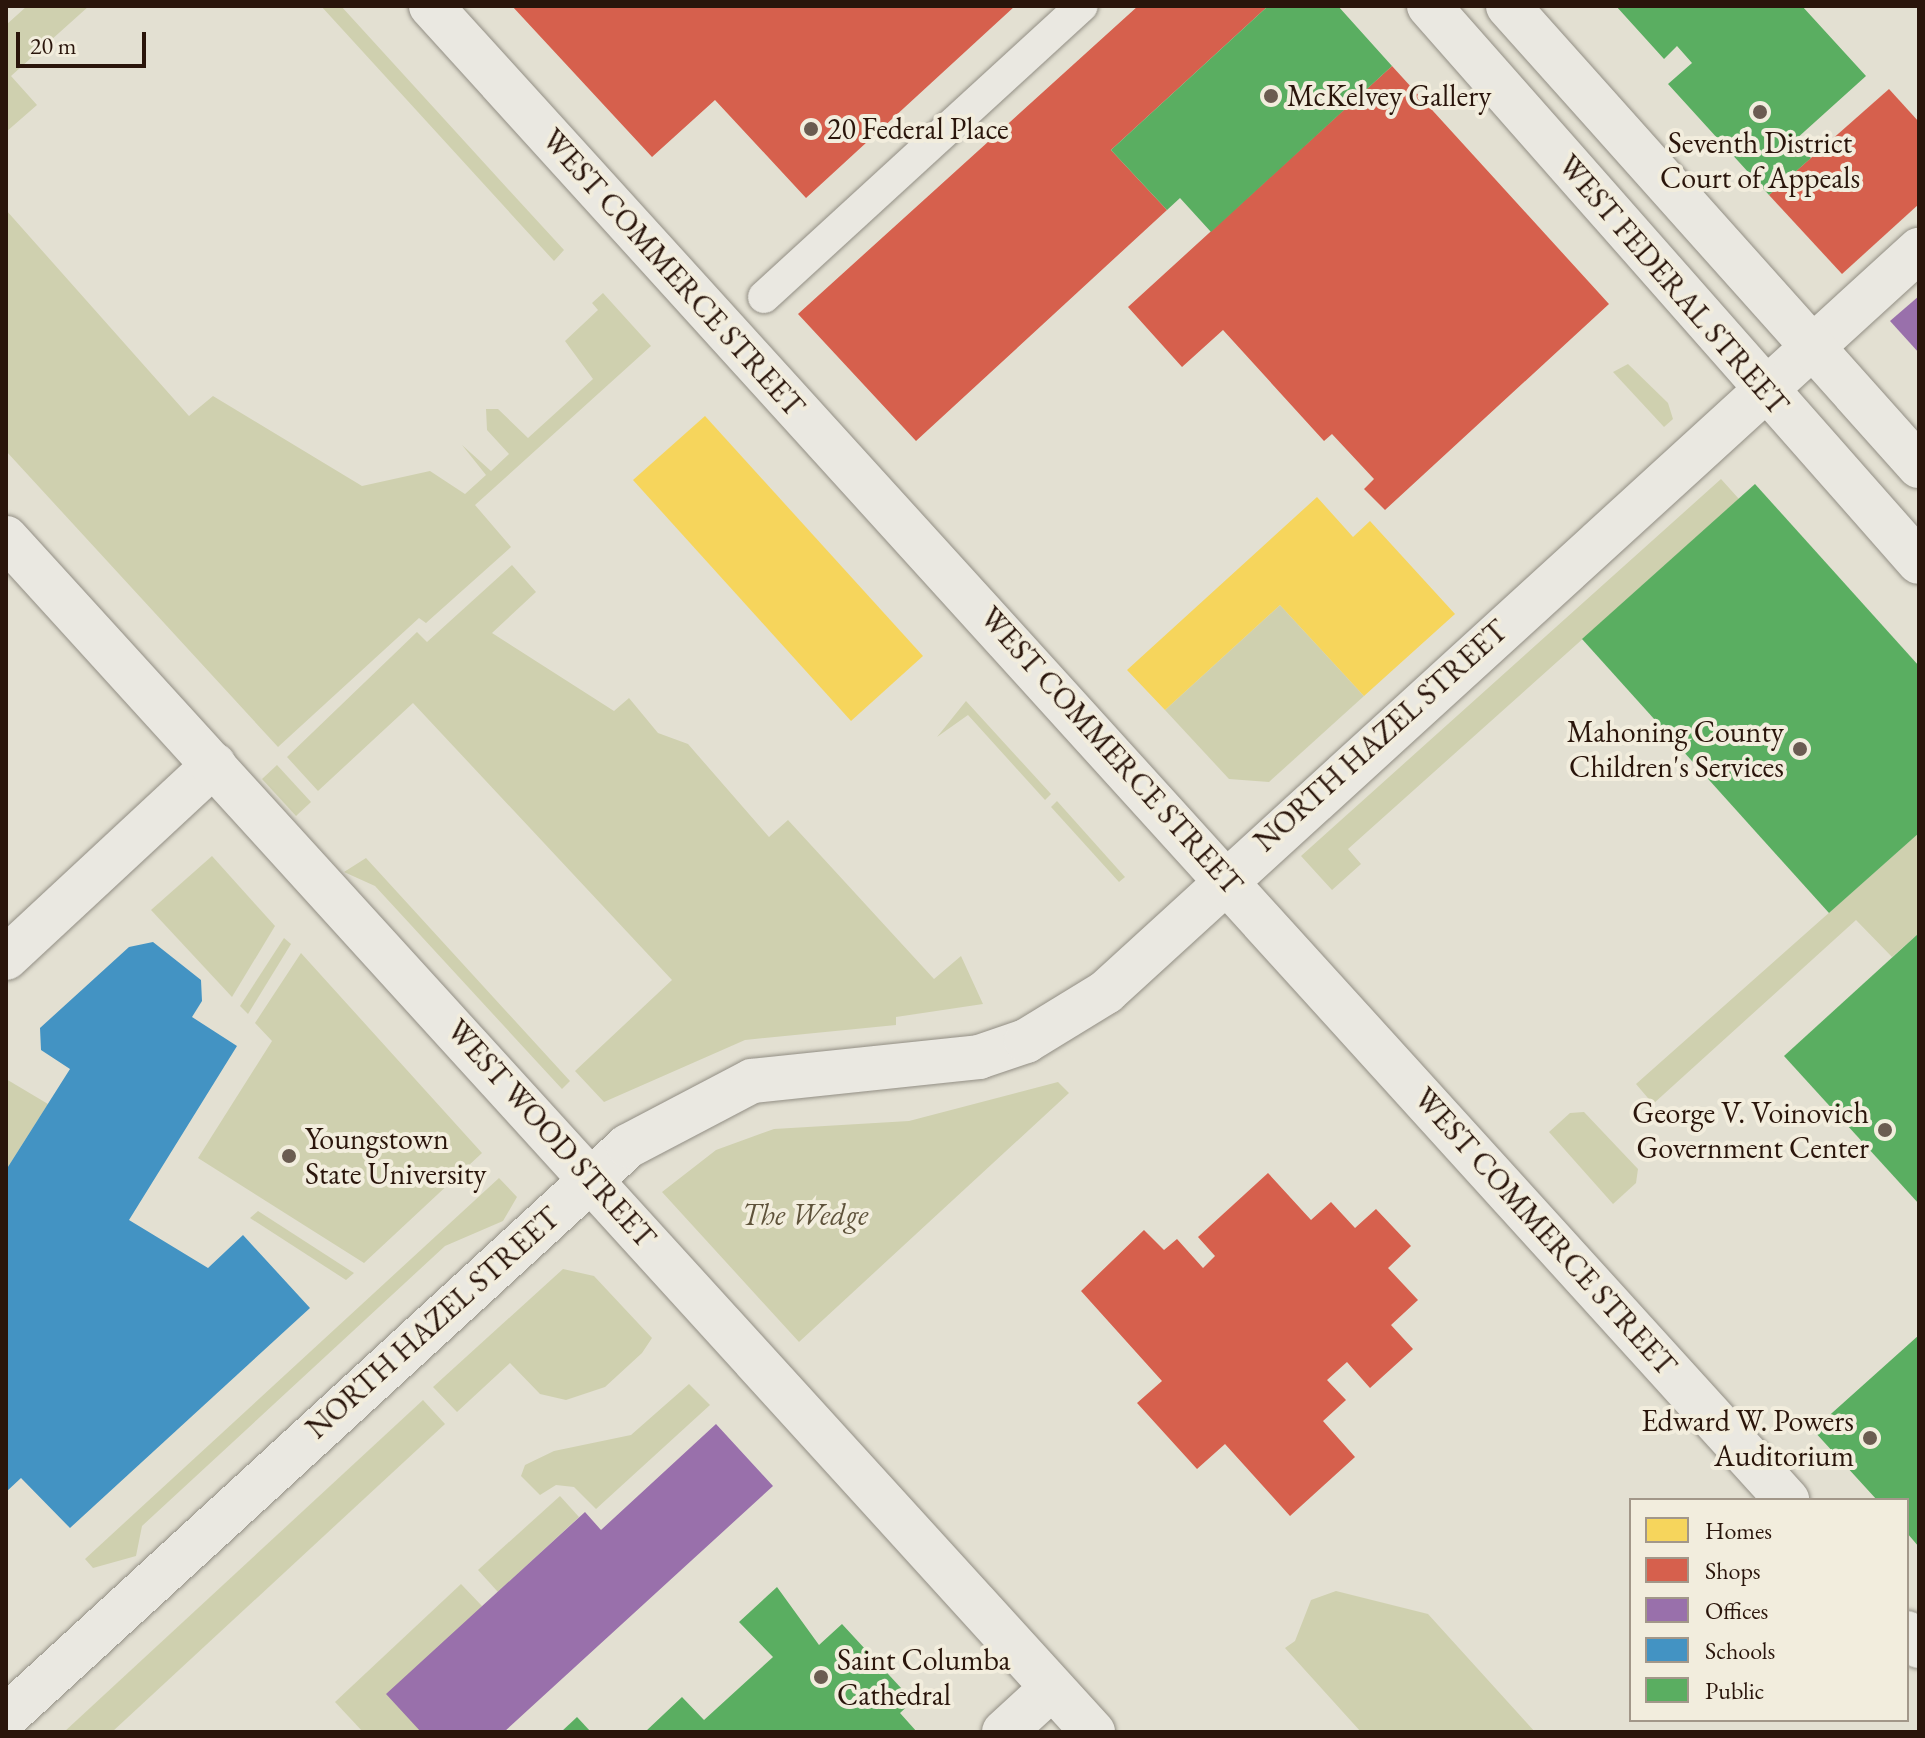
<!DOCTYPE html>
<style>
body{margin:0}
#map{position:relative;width:1925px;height:1738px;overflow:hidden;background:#e3e0d2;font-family:"EB Garamond",serif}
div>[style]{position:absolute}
.green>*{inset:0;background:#cfd0af}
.homes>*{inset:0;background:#f6d55c}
.shops>*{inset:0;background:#d6604d}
.offices>*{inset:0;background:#9970ab}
.schools>*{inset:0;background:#4393c3}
.public>*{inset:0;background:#5aae61}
.roads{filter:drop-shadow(0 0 2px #928e84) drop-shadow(0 0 2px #928e84)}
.pedestrian>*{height:32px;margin:-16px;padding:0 16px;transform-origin:16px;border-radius:16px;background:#eae8e1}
.minor>*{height:44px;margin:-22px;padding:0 22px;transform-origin:22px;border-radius:22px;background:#eae8e1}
.tertiary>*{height:44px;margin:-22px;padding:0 22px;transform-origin:22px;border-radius:22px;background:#eae8e1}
.secondary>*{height:44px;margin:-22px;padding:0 22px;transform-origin:22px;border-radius:22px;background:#eae8e1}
.dots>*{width:22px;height:22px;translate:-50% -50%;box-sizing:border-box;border:4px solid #f2eddd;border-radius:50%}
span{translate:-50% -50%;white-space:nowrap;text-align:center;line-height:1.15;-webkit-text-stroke:8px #f2eddd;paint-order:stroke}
.poi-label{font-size:30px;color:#2a150b}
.left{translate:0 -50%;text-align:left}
.right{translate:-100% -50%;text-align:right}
.street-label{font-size:30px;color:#2a150b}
.park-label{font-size:30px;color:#5e523a;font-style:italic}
.frame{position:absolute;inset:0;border:8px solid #2a150b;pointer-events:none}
.legend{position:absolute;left:1629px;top:1498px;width:280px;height:224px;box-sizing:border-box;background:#f2eddd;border:2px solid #a29789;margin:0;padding:10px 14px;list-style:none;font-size:24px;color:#2a150b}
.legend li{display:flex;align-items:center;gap:16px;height:40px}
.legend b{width:40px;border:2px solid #a29789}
.scale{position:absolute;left:16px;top:32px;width:130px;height:36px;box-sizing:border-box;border:4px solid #2a150b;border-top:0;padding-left:10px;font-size:24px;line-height:28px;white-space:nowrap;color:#2a150b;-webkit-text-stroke:6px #f2eddd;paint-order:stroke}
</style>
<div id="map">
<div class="green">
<div style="clip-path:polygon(27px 6px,89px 6px,11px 76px,37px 105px,6px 132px,6px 25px)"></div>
<div style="clip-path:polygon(321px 6px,341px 6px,519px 201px,564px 250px,554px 261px)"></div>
<div style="clip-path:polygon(6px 210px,189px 416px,213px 396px,362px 486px,430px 471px,465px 494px,486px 475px,462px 445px,491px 471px,509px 454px,487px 430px,486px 409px,498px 409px,528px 438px,593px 379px,565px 341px,598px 310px,592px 303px,603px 293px,651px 346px,475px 505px,511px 547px,426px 623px,419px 618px,278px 747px,6px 451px)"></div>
<div style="clip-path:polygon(1628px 364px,1668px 403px,1673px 419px,1664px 427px,1613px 372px)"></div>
<div style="clip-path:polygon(1721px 479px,1739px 499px,1348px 849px,1361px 864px,1332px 890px,1301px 856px)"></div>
<div style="clip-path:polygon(512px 565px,536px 592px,492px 633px,614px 711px,629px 698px,658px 733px,688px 744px,769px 837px,788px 820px,934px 979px,961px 956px,983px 1004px,896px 1017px,896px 1025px,745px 1040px,604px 1102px,575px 1071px,672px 980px,413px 703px,318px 791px,287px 757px,417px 632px,427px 642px)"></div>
<div style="clip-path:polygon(1280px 605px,1364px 696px,1269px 782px,1229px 779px,1165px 710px)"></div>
<div style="clip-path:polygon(966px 701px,1051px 794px,1045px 800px,968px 715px,937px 737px)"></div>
<div style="clip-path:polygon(277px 765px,311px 802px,296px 816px,262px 779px)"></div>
<div style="clip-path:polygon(1057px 801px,1125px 877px,1119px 882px,1051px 807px)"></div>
<div style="clip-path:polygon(1919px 833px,1919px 933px,1892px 957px,1856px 920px,1653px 1104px,1636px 1084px)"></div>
<div style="clip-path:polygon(212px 856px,275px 926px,232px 997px,151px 910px)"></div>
<div style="clip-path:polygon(366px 858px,570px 1081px,562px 1089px,375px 886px,344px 872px)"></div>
<div style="clip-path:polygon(284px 938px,291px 944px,248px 1014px,240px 1006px)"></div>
<div style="clip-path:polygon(301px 953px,482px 1153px,364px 1263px,198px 1158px,272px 1041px,255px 1023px)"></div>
<div style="clip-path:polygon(6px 1079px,48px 1104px,6px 1170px)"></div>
<div style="clip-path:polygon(1058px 1082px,1069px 1093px,799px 1342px,662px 1192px,716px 1150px,774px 1129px,909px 1121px)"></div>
<div style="clip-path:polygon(1584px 1112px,1638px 1169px,1636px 1183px,1613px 1204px,1549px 1132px,1570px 1113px)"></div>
<div style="clip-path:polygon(499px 1178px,517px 1197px,503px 1221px,445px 1246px,142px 1526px,136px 1556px,93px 1568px,85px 1559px)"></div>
<div style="clip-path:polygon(258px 1211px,354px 1273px,346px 1280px,250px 1218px)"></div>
<div style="clip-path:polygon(563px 1269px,594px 1276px,652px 1338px,642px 1353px,605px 1387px,566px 1400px,540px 1394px,510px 1363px,457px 1412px,433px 1387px)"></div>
<div style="clip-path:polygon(689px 1384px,710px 1405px,596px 1509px,574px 1487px,556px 1485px,540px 1495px,521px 1476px,525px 1465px,554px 1451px,631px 1435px)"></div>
<div style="clip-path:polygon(423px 1400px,445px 1424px,112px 1732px,64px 1732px)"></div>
<div style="clip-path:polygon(560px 1496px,579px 1517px,498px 1592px,478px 1570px)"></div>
<div style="clip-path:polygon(461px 1584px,482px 1606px,421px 1732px,363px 1732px,335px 1702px)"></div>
<div style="clip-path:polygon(1336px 1591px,1428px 1614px,1535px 1732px,1361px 1732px,1285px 1648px,1295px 1641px,1311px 1600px)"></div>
</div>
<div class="homes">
<div style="clip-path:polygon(705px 416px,923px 656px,851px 721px,633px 480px)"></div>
<div style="clip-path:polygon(1317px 497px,1353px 537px,1370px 521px,1455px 614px,1364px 696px,1280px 605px,1165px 710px,1127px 670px)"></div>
</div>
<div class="shops">
<div style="clip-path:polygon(512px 6px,1015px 6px,806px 198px,715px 100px,652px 157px)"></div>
<div style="clip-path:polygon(1138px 6px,1268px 6px,1111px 150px,1167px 210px,916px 441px,798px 314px)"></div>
<div style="clip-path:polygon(1392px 66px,1609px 304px,1385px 510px,1364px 489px,1374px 479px,1332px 434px,1324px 441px,1223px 330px,1182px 367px,1128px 307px)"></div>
<div style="clip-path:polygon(1889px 89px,1919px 122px,1919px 204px,1842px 274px,1769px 195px)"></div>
<div style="clip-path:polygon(1268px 1173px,1311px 1220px,1331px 1202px,1355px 1228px,1376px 1209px,1411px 1246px,1388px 1268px,1418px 1300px,1391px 1325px,1413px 1349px,1370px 1388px,1347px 1362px,1327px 1380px,1346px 1400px,1323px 1421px,1355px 1457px,1290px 1516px,1225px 1444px,1197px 1469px,1137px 1403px,1162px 1381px,1081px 1291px,1144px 1230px,1164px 1250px,1177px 1239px,1203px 1268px,1215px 1256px,1198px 1237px)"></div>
</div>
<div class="offices">
<div style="clip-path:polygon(1919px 296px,1919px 353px,1890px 321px)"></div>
<div style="clip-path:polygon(716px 1424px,773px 1486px,504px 1732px,421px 1732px,386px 1694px,585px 1512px,601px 1530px)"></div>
</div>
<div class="schools">
<div style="clip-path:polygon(153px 942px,201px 980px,202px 1001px,192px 1017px,237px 1046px,129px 1220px,208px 1268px,243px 1235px,310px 1308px,70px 1528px,21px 1478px,6px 1492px,6px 1170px,70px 1069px,41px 1050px,40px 1028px,129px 947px)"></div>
</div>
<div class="public">
<div style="clip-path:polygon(1268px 6px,1338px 6px,1392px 66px,1211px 232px,1180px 198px,1167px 210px,1111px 150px)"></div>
<div style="clip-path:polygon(1616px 6px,1802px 6px,1866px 76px,1795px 140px,1811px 158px,1769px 195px,1668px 84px,1692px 63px,1677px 46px,1664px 59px)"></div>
<div style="clip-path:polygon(1755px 484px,1919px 666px,1919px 833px,1829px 913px,1582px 639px)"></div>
<div style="clip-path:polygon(1919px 933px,1919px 1204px,1784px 1056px)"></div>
<div style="clip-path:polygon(1919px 1335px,1919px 1547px,1907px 1533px,1907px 1500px,1877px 1500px,1813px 1430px)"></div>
<div style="clip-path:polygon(777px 1587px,819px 1645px,842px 1624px,913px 1701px,900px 1713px,917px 1732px,645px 1732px,682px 1697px,704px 1720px,773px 1657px,739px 1622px)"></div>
<div style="clip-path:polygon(577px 1717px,591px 1732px,561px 1732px)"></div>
</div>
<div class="roads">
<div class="pedestrian">
<div style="left:764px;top:297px;width:431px;rotate:-42.5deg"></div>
</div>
<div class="minor">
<div style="left:6px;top:958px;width:284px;rotate:-42.9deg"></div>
<div style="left:6px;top:1717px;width:844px;rotate:-42.55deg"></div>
<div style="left:628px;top:1146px;width:140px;rotate:-27.7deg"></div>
<div style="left:752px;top:1081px;width:228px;rotate:-6deg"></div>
<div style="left:979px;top:1057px;width:50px;rotate:-18.8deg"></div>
<div style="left:1026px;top:1041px;width:94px;rotate:-31.5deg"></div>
<div style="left:1106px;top:992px;width:1101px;rotate:-42.39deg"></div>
<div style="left:1004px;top:1732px;width:65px;rotate:-42.5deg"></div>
</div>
<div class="tertiary">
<div style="left:1429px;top:6px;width:741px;rotate:48.61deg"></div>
<div style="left:1508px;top:6px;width:617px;rotate:48.22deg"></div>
<div style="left:6px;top:538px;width:1615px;rotate:47.69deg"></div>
</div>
<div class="secondary">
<div style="left:431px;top:6px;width:2018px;rotate:47.77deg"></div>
<div style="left:1907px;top:1633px;width:18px;rotate:47deg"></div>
</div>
</div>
<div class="dots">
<div style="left:1271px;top:96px;background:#6b5c51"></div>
<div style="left:1760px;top:112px;background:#6b5c51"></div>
<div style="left:811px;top:129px;background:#6b5c51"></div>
<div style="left:1800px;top:749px;background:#6b5c51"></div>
<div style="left:1885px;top:1130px;background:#6b5c51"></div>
<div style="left:289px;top:1156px;background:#6b5c51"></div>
<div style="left:1870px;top:1438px;background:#6b5c51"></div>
<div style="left:821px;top:1677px;background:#6b5c51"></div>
</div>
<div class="poi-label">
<span class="left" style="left:1287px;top:96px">McKelvey Gallery</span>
<span class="left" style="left:827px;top:129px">20 Federal Place</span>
<span style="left:1760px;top:160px">Seventh District<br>Court of Appeals</span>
<span class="right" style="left:1784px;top:749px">Mahoning County<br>Children's Services</span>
<span class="right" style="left:1869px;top:1130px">George V. Voinovich<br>Government Center</span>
<span class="left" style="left:305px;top:1156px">Youngstown<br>State University</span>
<span class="right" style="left:1854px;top:1438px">Edward W. Powers<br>Auditorium</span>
<span class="left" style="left:837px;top:1677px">Saint Columba<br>Cathedral</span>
</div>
<div class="street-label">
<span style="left:673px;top:273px;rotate:48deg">WEST COMMERCE STREET</span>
<span style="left:1673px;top:285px;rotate:49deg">WEST FEDERAL STREET</span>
<span style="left:1381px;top:736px;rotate:-42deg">NORTH HAZEL STREET</span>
<span style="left:1111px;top:751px;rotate:48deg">WEST COMMERCE STREET</span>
<span style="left:551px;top:1134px;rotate:48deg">WEST WOOD STREET</span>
<span style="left:1545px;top:1232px;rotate:48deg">WEST COMMERCE STREET</span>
<span style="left:433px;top:1323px;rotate:-42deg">NORTH HAZEL STREET</span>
</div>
<div class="park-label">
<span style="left:805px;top:1215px">The Wedge</span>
</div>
<div class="frame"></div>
<ul class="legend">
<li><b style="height:22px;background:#f6d55c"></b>Homes</li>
<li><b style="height:22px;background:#d6604d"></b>Shops</li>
<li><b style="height:22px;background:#9970ab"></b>Offices</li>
<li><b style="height:22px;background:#4393c3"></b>Schools</li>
<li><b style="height:22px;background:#5aae61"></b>Public</li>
</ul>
<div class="scale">20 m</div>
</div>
